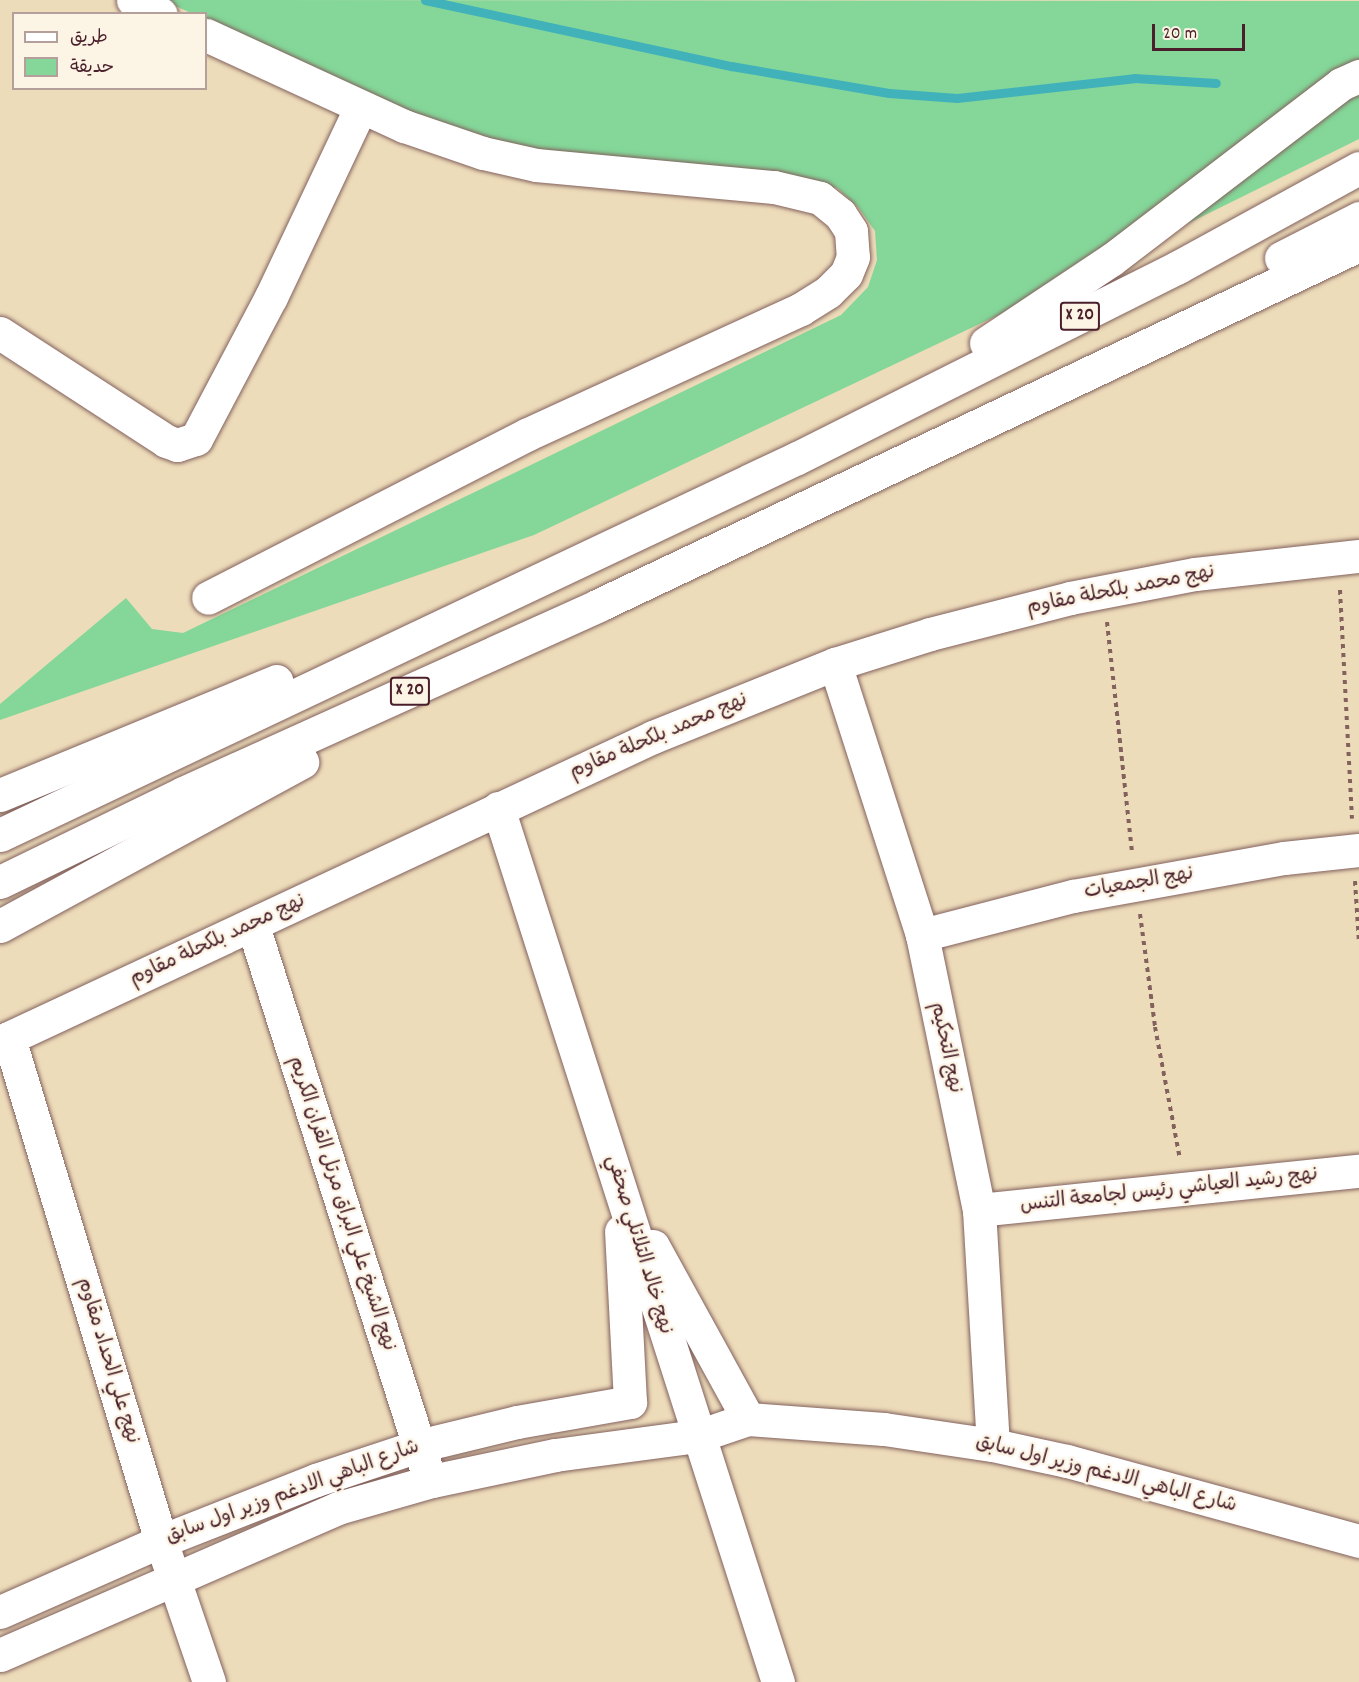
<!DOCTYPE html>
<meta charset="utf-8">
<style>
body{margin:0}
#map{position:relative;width:1359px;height:1682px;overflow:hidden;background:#eddcba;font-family:Dekko,"Playpen Sans Arabic",sans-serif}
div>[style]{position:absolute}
.green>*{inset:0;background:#84d799}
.stream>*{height:9px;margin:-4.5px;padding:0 4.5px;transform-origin:4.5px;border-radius:4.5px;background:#42b2ba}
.path>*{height:4px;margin-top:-2px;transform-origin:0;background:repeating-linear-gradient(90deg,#83615d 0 4.5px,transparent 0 9px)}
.roads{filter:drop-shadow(0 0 2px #83615d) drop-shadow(0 0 2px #83615d)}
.minor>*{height:33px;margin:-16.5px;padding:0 16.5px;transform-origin:16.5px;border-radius:16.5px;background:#fff}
.trunk>*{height:33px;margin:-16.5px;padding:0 16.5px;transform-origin:16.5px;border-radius:16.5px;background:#fff}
span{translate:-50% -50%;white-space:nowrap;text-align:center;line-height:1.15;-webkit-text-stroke:5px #fcf5e5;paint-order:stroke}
.shield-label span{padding:2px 4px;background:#fcf5e5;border:2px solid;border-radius:4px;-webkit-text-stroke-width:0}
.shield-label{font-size:18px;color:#4a1f2b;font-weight:700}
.street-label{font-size:20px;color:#4a1f2b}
.legend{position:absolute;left:12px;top:12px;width:195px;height:78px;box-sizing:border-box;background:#fcf5e5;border:2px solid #b59f9b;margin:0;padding:8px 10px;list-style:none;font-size:18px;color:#4a1f2b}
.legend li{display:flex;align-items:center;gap:12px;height:30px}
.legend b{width:30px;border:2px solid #b59f9b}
.scale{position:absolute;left:1152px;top:24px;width:93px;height:27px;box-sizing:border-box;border:3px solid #4a1f2b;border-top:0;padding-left:8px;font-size:18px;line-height:21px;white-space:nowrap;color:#4a1f2b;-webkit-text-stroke:4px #fcf5e5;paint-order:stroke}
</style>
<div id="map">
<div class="green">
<div style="clip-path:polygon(162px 0,1359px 1px,1359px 139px,1102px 266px,534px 535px,0 720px,0 704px,126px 598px,152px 629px,183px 633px,841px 315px,868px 287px,877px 260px,875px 231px,858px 207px,837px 188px,783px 177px,624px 166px,448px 135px,206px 20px,206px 14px,191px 13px)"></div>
</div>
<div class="stream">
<div style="left:425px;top:0;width:313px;rotate:12.2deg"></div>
<div style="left:731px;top:66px;width:160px;rotate:9.7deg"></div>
<div style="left:889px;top:93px;width:68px;rotate:4.2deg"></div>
<div style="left:957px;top:98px;width:178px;rotate:-6.4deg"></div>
<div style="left:1134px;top:78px;width:82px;rotate:3.5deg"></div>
</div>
<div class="path">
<div style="left:1340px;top:590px;width:229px;rotate:87deg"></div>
<div style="left:1107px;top:622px;width:232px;rotate:83.8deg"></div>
<div style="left:1355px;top:881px;width:62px;rotate:86.3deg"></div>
<div style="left:1140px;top:914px;width:114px;rotate:82.4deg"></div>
<div style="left:1155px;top:1027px;width:134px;rotate:79.3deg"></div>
</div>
<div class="roads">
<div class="minor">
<div style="left:133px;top:0;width:31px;rotate:27deg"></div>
<div style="left:206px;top:35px;width:218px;rotate:24.7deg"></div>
<div style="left:404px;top:126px;width:83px;rotate:18.9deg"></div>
<div style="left:483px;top:153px;width:54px;rotate:12.8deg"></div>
<div style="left:536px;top:165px;width:239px;rotate:5.3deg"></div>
<div style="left:774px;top:187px;width:47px;rotate:13.4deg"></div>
<div style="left:820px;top:198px;width:26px;rotate:39deg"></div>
<div style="left:840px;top:214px;width:20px;rotate:57deg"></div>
<div style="left:851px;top:231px;width:26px;rotate:86deg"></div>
<div style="left:853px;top:257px;width:18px;rotate:112deg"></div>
<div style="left:846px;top:274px;width:25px;rotate:135deg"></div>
<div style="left:828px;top:292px;width:32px;rotate:148deg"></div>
<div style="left:801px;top:309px;width:302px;rotate:155.4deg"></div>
<div style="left:526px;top:435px;width:357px;rotate:152.9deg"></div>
<div style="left:0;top:333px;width:198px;rotate:33deg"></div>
<div style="left:166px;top:441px;width:12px;rotate:20deg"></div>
<div style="left:177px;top:445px;width:20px;rotate:-18deg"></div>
<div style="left:196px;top:439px;width:161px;rotate:-62.2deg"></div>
<div style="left:271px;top:297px;width:210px;rotate:-64.7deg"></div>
<div style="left:835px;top:664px;width:285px;rotate:72.2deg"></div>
<div style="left:922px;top:935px;width:281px;rotate:78.3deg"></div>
<div style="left:979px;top:1210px;width:235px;rotate:86.6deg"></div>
<div style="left:498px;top:808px;width:918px;rotate:72.24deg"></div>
<div style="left:253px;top:926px;width:566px;rotate:72.3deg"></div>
<div style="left:922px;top:935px;width:156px;rotate:-14.5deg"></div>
<div style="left:1073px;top:896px;width:214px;rotate:-10.2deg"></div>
<div style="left:1284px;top:858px;width:75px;rotate:-6.1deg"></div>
<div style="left:9px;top:1038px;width:525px;rotate:73.19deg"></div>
<div style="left:161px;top:1541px;width:149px;rotate:71.2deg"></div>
<div style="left:0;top:1042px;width:721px;rotate:-25.04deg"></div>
<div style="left:653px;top:737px;width:196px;rotate:-21.9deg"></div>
<div style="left:835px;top:664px;width:100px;rotate:-17.5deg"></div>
<div style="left:930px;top:634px;width:145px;rotate:-14.4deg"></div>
<div style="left:1070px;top:598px;width:127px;rotate:-10.9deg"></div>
<div style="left:1195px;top:574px;width:165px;rotate:-6.3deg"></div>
<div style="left:979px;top:1210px;width:382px;rotate:-5.9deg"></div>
<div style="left:653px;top:1246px;width:197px;rotate:61.2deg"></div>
<div style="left:0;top:1612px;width:176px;rotate:-23.8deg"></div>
<div style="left:161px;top:1541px;width:167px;rotate:-21.5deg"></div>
<div style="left:316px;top:1480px;width:108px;rotate:-18.4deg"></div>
<div style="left:418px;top:1446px;width:102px;rotate:-13.6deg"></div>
<div style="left:517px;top:1422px;width:115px;rotate:-10deg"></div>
<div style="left:630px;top:1402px;width:171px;rotate:-93deg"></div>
<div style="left:0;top:1655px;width:369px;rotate:-23.5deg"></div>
<div style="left:338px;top:1508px;width:98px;rotate:-16deg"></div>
<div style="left:432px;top:1481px;width:126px;rotate:-11.9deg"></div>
<div style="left:555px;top:1455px;width:144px;rotate:-7.6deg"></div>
<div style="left:698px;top:1436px;width:53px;rotate:-18.8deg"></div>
<div style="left:748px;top:1419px;width:136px;rotate:4.2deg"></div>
<div style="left:884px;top:1429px;width:110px;rotate:8.4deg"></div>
<div style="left:993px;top:1445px;width:76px;rotate:12.2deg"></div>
<div style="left:1067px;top:1461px;width:303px;rotate:15.3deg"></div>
</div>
<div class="trunk">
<div style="left:1281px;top:258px;width:88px;rotate:-27.1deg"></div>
<div style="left:986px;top:343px;width:150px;rotate:-33.6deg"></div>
<div style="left:1111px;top:260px;width:290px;rotate:-37.4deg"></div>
<div style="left:1341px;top:84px;width:20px;rotate:-24deg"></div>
<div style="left:0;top:795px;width:299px;rotate:-22.4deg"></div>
<div style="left:0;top:835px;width:882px;rotate:-25.32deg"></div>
<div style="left:797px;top:458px;width:426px;rotate:-26.6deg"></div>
<div style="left:1178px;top:267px;width:206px;rotate:-28.7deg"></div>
<div style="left:0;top:882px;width:203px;rotate:-25.9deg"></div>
<div style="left:183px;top:793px;width:457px;rotate:-24.3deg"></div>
<div style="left:599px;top:605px;width:841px;rotate:-25.35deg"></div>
<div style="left:0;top:926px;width:344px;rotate:-28.5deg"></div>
</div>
</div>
<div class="shield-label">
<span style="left:1080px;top:316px">X 20</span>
<span style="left:410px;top:691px">X 20</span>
</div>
<div class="street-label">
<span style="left:1121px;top:591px;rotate:-11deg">نهج محمد بلكحلة مقاوم</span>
<span style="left:659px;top:737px;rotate:-23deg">نهج محمد بلكحلة مقاوم</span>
<span style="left:1139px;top:884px;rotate:-10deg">نهج الجمعيات</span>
<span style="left:218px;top:941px;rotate:-25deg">نهج محمد بلكحلة مقاوم</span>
<span style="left:945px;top:1048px;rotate:78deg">نهج التحكيم</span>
<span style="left:1169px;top:1191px;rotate:-6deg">نهج رشيد العياشي رئيس لجامعة التنس</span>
<span style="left:341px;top:1204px;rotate:72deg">نهج الشيخ علي البراق مرتل القران الكريم</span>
<span style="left:638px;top:1245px;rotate:73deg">نهج خالد التلاتلي صحفي</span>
<span style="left:107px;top:1361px;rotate:73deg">نهج علي الحداد مقاوم</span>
<span style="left:1106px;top:1475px;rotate:14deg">شارع الباهي الادغم وزير اول سابق</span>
<span style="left:293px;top:1493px;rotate:-20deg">شارع الباهي الادغم وزير اول سابق</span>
</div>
<ul class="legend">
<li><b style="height:8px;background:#fff"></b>طريق</li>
<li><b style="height:16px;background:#84d799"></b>حديقة</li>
</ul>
<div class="scale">20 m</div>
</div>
